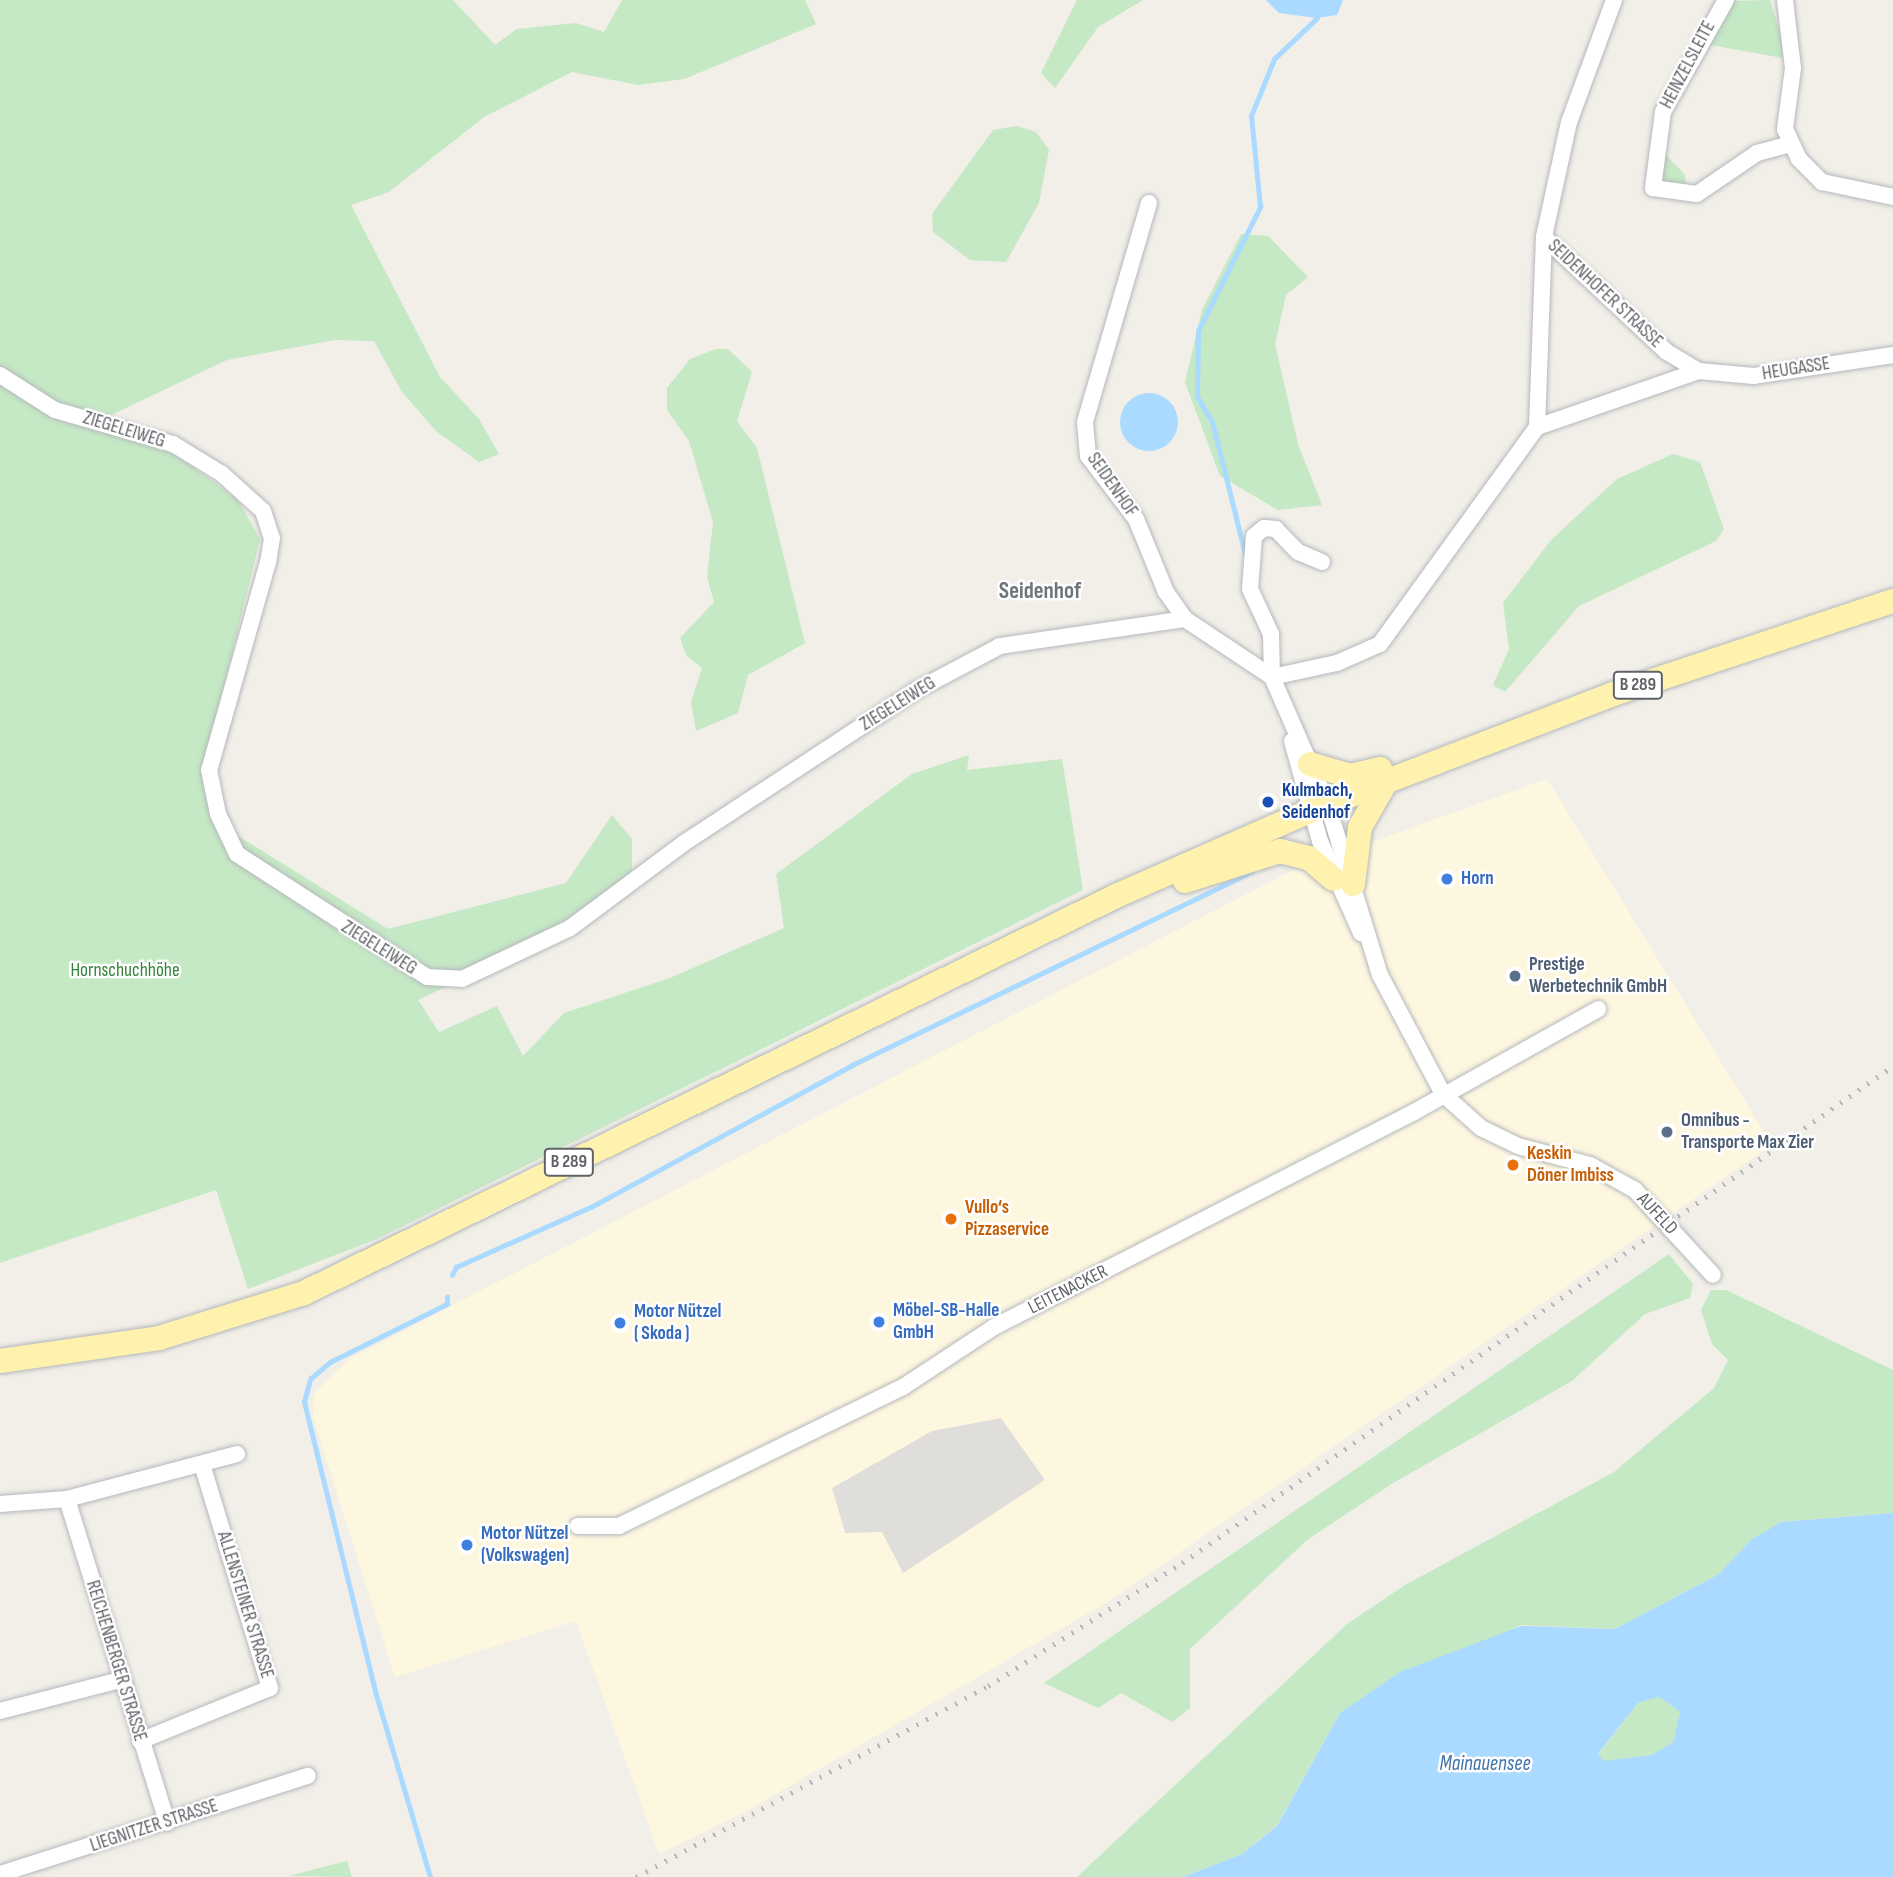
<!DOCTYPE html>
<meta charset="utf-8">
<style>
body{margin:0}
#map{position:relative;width:1893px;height:1877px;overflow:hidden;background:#f1efe8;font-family:"Sofia Sans Condensed",sans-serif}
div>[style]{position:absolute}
.commercial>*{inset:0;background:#fef7e0}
.industrial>*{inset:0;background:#e0deda}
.green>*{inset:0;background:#c5e8c5}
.water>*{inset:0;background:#aadaff}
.round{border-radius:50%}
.stream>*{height:4.5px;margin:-2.25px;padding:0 2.25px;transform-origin:2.25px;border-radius:2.25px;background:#aadaff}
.roads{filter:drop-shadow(0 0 2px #b5b8bc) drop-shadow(0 0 2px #b5b8bc)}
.street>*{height:16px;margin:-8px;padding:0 8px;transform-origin:8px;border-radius:8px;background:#fff}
.primary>*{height:24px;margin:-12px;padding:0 12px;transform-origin:12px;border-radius:12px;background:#fff2af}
.rail>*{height:4.5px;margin-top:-2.25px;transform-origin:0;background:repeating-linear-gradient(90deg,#b6b7b8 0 2px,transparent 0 11px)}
.dots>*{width:19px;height:19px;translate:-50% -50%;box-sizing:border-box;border:4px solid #fff;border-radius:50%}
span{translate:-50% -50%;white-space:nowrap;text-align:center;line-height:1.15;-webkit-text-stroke:5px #fff;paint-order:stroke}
.shield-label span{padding:2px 5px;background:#fff;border:2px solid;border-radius:5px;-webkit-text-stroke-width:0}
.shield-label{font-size:18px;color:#5f6368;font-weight:700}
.street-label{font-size:19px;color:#5f6368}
.transit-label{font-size:19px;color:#164399;font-weight:700}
.left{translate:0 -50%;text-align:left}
.shop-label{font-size:19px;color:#366cbe;font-weight:700}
.service-label{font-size:19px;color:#4e5e75;font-weight:700}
.park-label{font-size:19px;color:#348238}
.food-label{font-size:19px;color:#c56008;font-weight:700}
.water-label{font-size:21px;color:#4174aa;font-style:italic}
.quarter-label{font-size:23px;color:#70757a;font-weight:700}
</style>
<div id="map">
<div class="commercial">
<div style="clip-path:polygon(1547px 779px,1772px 1145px,1109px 1601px,748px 1810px,659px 1854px,576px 1621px,395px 1677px,313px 1417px,314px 1394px,349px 1359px,1291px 871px)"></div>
</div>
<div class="industrial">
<div style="clip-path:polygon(1001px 1418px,1045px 1480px,903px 1573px,882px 1532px,845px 1533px,832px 1488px,932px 1431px)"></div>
</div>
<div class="green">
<div style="clip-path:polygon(0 0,453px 0,495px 45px,517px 29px,576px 23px,604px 32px,622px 0,805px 0,816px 24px,684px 79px,638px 85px,572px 72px,484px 117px,389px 192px,351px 205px,440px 377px,479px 419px,499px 454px,479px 462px,437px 432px,402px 392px,374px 341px,335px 340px,227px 360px,109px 416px,141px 443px,178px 456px,238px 500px,260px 539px,215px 724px,214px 780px,235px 834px,388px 929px,566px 883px,612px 815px,632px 839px,632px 885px,570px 928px,418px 1000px,439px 1032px,497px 1006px,523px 1056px,564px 1013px,670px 978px,784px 928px,776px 874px,912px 774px,969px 755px,967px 770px,1062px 759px,1083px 890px,377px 1239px,248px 1289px,216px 1190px,0 1263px)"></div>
<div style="clip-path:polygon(1077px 0,1143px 0,1098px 27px,1055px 88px,1041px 73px)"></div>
<div style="clip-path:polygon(1770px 0,1788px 59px,1705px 44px,1733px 1px)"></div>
<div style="clip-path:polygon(1017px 126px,1036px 132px,1049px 150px,1039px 203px,1006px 262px,970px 260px,933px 232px,932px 214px,993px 130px)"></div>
<div style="clip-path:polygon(1665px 154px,1685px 175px,1686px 187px,1658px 192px)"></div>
<div style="clip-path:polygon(1241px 234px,1268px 236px,1308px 277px,1286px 295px,1275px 344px,1298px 444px,1322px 505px,1278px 510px,1220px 476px,1185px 382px,1202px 310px)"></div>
<div style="clip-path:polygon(716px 349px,728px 349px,752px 372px,737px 421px,757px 448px,805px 643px,748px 675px,738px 713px,696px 731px,691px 702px,702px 668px,686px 655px,680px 638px,714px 602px,707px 577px,713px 522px,689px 441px,667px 410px,667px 388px,690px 359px)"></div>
<div style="clip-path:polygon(1673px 454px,1700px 462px,1724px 529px,1716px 541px,1579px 606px,1505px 692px,1493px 685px,1509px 649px,1503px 603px,1551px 540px,1617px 479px)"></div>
<div style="clip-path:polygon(1669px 1254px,1693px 1284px,1690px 1298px,1645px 1314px,1572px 1381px,1393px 1483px,1307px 1540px,1190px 1649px,1190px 1708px,1172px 1722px,1121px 1693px,1098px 1708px,1044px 1683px)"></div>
<div style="clip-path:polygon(1711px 1290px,1726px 1290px,1893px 1370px,1893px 1513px,1781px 1522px,1752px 1539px,1719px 1574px,1615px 1629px,1521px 1625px,1340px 1713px,1277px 1825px,1242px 1854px,1183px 1877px,1077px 1877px,1347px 1624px,1405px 1585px,1614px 1472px,1714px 1388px,1728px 1360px,1712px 1344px,1701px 1310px)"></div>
<div style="clip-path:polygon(1659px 1697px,1680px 1712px,1673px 1742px,1652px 1755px,1604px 1762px,1598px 1755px,1638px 1703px)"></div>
<div style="clip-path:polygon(347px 1861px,352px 1877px,289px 1876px,346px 1861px)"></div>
</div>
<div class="water">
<div style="clip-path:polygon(1266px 0,1343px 0,1337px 15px,1317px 18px,1279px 13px)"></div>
<div class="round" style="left:1120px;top:393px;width:58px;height:58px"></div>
<div style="clip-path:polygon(evenodd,1893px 1513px,1893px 1877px,1183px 1877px,1242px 1854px,1277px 1826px,1340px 1713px,1400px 1672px,1521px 1626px,1615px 1629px,1719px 1574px,1752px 1539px,1781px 1522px,1893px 1513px,1659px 1697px,1680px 1712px,1673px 1742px,1652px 1755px,1604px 1761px,1598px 1754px,1638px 1703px,1659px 1697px)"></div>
</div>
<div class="stream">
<div style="left:1246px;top:558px;width:140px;rotate:-104deg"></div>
<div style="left:1212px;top:422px;width:29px;rotate:-121deg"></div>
<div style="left:1197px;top:397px;width:66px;rotate:-89.1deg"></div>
<div style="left:1198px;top:331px;width:139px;rotate:-63.4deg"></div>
<div style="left:1260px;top:207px;width:91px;rotate:-95.6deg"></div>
<div style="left:1251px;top:116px;width:61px;rotate:-68deg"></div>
<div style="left:1274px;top:59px;width:59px;rotate:-43.6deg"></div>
<div style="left:452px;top:1275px;width:9px;rotate:-63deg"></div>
<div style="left:456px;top:1267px;width:148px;rotate:-24deg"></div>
<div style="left:591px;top:1207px;width:297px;rotate:-28.5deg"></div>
<div style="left:852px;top:1065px;width:444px;rotate:-25.8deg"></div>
<div style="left:430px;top:1877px;width:194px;rotate:-106.5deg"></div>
<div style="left:375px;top:1691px;width:298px;rotate:-103.8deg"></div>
<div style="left:304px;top:1402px;width:24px;rotate:-75deg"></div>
<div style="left:310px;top:1379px;width:26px;rotate:-40deg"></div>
<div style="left:330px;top:1362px;width:131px;rotate:-26.4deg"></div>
<div style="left:447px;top:1304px;width:7px;rotate:-90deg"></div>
</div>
<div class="roads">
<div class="street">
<div style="left:1614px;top:0;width:130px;rotate:110.2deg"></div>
<div style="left:1569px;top:122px;width:118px;rotate:102.3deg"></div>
<div style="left:1544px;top:237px;width:168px;rotate:43.1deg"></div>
<div style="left:1667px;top:352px;width:37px;rotate:31deg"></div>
<div style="left:1699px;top:371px;width:55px;rotate:5.2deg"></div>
<div style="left:1754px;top:376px;width:141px;rotate:-8.6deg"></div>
<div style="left:1726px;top:0;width:129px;rotate:119.4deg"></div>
<div style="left:1663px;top:112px;width:77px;rotate:97.5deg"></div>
<div style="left:1653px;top:188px;width:44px;rotate:7.8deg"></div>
<div style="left:1697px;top:194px;width:73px;rotate:-34.3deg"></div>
<div style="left:1757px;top:153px;width:35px;rotate:-15deg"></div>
<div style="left:1785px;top:0;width:68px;rotate:83.3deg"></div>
<div style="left:1793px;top:68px;width:62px;rotate:97.5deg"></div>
<div style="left:1785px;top:129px;width:33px;rotate:65deg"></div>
<div style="left:1799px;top:159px;width:33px;rotate:45deg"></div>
<div style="left:1822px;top:182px;width:73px;rotate:11.9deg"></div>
<div style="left:1149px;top:203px;width:228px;rotate:106.3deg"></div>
<div style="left:1085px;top:422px;width:34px;rotate:85deg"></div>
<div style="left:1088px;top:456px;width:79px;rotate:52.7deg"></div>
<div style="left:1136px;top:519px;width:79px;rotate:67.7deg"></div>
<div style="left:1166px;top:592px;width:33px;rotate:55deg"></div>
<div style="left:1185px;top:619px;width:105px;rotate:33.7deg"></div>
<div style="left:1272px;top:677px;width:137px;rotate:66.4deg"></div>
<div style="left:1327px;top:803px;width:180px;rotate:72.9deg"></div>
<div style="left:1380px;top:975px;width:135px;rotate:62.1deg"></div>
<div style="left:1443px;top:1094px;width:51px;rotate:41.8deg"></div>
<div style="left:1481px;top:1128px;width:41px;rotate:25.9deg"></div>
<div style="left:1518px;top:1146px;width:74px;rotate:14.8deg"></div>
<div style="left:1590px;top:1165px;width:51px;rotate:29.1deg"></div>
<div style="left:1635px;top:1190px;width:115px;rotate:47.5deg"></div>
<div style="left:0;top:375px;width:65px;rotate:32.5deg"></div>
<div style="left:55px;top:410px;width:123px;rotate:16.1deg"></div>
<div style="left:173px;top:444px;width:57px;rotate:31.5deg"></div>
<div style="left:222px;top:474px;width:55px;rotate:42.1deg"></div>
<div style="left:263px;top:511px;width:28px;rotate:72deg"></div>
<div style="left:272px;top:538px;width:24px;rotate:99deg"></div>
<div style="left:268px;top:562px;width:216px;rotate:105.8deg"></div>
<div style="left:209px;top:770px;width:45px;rotate:78.4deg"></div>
<div style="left:218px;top:814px;width:44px;rotate:64.6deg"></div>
<div style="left:237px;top:854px;width:226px;rotate:32.9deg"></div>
<div style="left:427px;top:977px;width:35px;rotate:3deg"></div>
<div style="left:462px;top:979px;width:119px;rotate:-25.3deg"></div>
<div style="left:570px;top:928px;width:142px;rotate:-36.7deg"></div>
<div style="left:684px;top:843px;width:277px;rotate:-33.3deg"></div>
<div style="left:915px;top:691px;width:96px;rotate:-27.9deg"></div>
<div style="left:1000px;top:646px;width:187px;rotate:-8.3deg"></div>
<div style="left:1537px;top:427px;width:190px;rotate:-87.9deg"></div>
<div style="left:1322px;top:562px;width:26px;rotate:-157deg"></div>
<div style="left:1298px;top:552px;width:32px;rotate:-134deg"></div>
<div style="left:1276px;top:529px;width:12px;rotate:-175deg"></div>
<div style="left:1264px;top:528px;width:13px;rotate:141deg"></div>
<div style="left:1254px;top:536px;width:53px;rotate:94.3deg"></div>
<div style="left:1250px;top:589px;width:50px;rotate:65deg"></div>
<div style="left:1271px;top:634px;width:43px;rotate:88.7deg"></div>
<div style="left:1272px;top:677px;width:66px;rotate:-12.2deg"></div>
<div style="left:1337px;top:663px;width:47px;rotate:-23.8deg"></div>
<div style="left:1380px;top:644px;width:268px;rotate:-54.1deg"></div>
<div style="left:1537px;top:427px;width:171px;rotate:-19.1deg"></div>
<div style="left:1292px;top:741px;width:104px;rotate:74.4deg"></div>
<div style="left:1320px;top:841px;width:101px;rotate:66deg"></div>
<div style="left:67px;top:1499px;width:339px;rotate:72.8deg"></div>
<div style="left:0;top:1504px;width:67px;rotate:-4.3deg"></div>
<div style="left:67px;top:1499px;width:176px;rotate:-14.8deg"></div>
<div style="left:578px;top:1526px;width:41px"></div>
<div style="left:619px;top:1526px;width:316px;rotate:-26.1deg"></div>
<div style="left:903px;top:1387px;width:109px;rotate:-33.4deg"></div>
<div style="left:994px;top:1327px;width:472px;rotate:-27.1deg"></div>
<div style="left:1414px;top:1112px;width:211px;rotate:-29.2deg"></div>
<div style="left:0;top:1711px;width:124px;rotate:-14.5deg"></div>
<div style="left:140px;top:1741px;width:140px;rotate:-22.2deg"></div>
<div style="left:270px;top:1688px;width:231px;rotate:-106.9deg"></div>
<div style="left:0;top:1874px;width:323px;rotate:-17.7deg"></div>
</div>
<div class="primary">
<div style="left:1310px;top:764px;width:42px;rotate:16.7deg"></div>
<div style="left:1350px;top:776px;width:31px;rotate:-13deg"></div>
<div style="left:1185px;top:881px;width:100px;rotate:-17.5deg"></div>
<div style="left:1280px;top:851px;width:30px;rotate:14deg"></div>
<div style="left:1309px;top:858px;width:32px;rotate:41deg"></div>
<div style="left:1353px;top:884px;width:57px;rotate:-83deg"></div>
<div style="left:1360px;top:827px;width:54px;rotate:-60.1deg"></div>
<div style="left:0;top:1361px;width:161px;rotate:-8.2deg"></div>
<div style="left:159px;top:1338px;width:152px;rotate:-17.2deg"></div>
<div style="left:304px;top:1293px;width:904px;rotate:-26.05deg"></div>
<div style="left:1116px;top:896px;width:212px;rotate:-23.7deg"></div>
<div style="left:1310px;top:811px;width:325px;rotate:-21.1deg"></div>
<div style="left:1613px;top:694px;width:295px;rotate:-18.4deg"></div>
</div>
</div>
<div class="rail">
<div style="left:636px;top:1877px;width:400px;rotate:-28.5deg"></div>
<div style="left:988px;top:1686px;width:230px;rotate:-32.4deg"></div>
<div style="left:1182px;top:1563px;width:867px;rotate:-34.95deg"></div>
</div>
<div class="dots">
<div style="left:1268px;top:802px;background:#1a4fb4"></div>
<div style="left:1447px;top:879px;background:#3f7fe0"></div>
<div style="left:1515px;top:976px;background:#5c6f8a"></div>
<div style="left:1667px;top:1132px;background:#5c6f8a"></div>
<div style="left:1513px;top:1165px;background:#e8710a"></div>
<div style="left:951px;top:1219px;background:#e8710a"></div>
<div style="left:879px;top:1322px;background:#3f7fe0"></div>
<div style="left:620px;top:1323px;background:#3f7fe0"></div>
<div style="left:467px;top:1545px;background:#3f7fe0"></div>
</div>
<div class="shield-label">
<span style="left:1638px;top:685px">B 289</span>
<span style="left:569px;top:1162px">B 289</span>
</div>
<div class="street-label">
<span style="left:1688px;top:65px;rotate:-62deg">HEINZELSLEITE</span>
<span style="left:1605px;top:294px;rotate:43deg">SEIDENHOFER STRASSE</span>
<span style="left:1796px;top:369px;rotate:-9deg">HEUGASSE</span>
<span style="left:124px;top:430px;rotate:17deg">ZIEGELEIWEG</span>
<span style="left:1112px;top:485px;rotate:55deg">SEIDENHOF</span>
<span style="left:898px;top:704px;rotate:-32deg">ZIEGELEIWEG</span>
<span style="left:379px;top:948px;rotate:32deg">ZIEGELEIWEG</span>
<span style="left:1657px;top:1214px;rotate:47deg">AUFELD</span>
<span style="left:1068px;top:1290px;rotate:-27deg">LEITENACKER</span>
<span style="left:245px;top:1605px;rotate:73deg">ALLENSTEINER STRASSE</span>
<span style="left:116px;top:1661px;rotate:73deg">REICHENBERGER STRASSE</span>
<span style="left:154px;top:1826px;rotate:-18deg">LIEGNITZER STRASSE</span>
</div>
<div class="transit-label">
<span class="left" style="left:1282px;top:802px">Kulmbach,<br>Seidenhof</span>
</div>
<div class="shop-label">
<span class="left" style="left:1461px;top:879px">Horn</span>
<span class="left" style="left:893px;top:1322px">Möbel-SB-Halle<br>GmbH</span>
<span class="left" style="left:634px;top:1323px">Motor Nützel<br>( Skoda )</span>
<span class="left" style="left:481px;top:1545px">Motor Nützel<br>(Volkswagen)</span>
</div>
<div class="service-label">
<span class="left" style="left:1529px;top:976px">Prestige<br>Werbetechnik GmbH</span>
<span class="left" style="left:1681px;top:1132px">Omnibus -<br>Transporte Max Zier</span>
</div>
<div class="park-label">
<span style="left:125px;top:971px">Hornschuchhöhe</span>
</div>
<div class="food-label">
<span class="left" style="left:1527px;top:1165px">Keskin<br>Döner Imbiss</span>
<span class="left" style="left:965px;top:1219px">Vullo‘s<br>Pizzaservice</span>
</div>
<div class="water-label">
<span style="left:1485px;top:1764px">Mainauensee</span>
</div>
<div class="quarter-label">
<span style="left:1040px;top:591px">Seidenhof</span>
</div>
</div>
